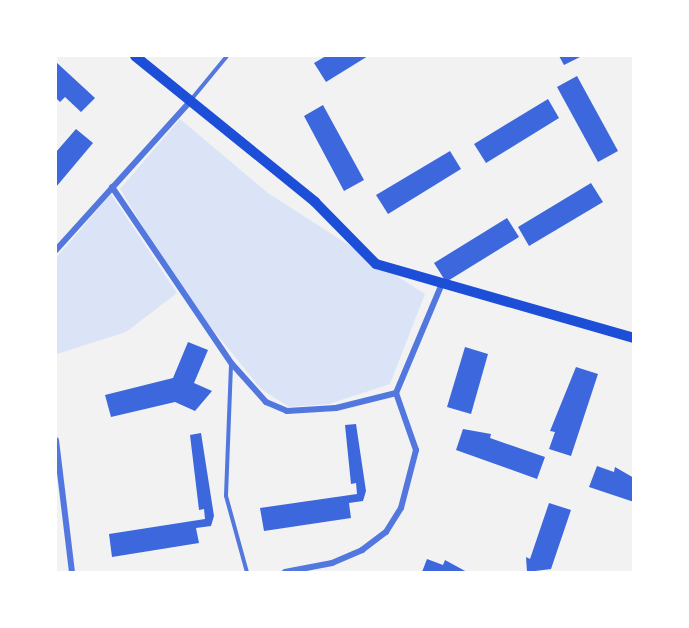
<!DOCTYPE html>
<style>
body{margin:0}
#map{position:relative;width:689px;height:628px;overflow:hidden;background:#f2f2f2;font-family:Signika,sans-serif}
div>[style]{position:absolute}
.green>*{inset:0;background:#dbe4f7}
.building>*{inset:0;background:#3d67dc}
.service>*{height:4px;margin:-2px;padding:0 2px;transform-origin:2px;border-radius:2px;background:#5277de}
.minor>*{height:6px;margin:-3px;padding:0 3px;transform-origin:3px;border-radius:3px;background:#5277de}
.secondary>*{height:10px;margin:-5px;padding:0 5px;transform-origin:5px;border-radius:5px;background:#1d4ed8}
span{translate:-50% -50%;white-space:nowrap;text-align:center;line-height:1.15;-webkit-text-stroke:5px #fff;paint-order:stroke}
.frame{position:absolute;inset:0;border:57px solid #fff;pointer-events:none}
</style>
<div id="map">
<div class="green">
<div style="clip-path:polygon(180px 119px,268px 193px,425px 294px,390px 384px,329px 404px,289px 407px,261px 389px,184px 294px,120px 189px)"></div>
<div style="clip-path:polygon(111px 194px,177px 293px,126px 332px,57px 354px,56px 258px)"></div>
</div>
<div class="building">
<div style="clip-path:polygon(326px 56px,368px 56px,326px 82px,314px 63px)"></div>
<div style="clip-path:polygon(559px 56px,582px 56px,564px 65px)"></div>
<div style="clip-path:polygon(56px 62px,95px 98px,81px 112px,65px 97px,60px 102px,56px 98px)"></div>
<div style="clip-path:polygon(577px 76px,618px 151px,598px 162px,557px 87px)"></div>
<div style="clip-path:polygon(548px 99px,559px 118px,486px 163px,474px 144px)"></div>
<div style="clip-path:polygon(323px 105px,364px 180px,344px 191px,304px 116px)"></div>
<div style="clip-path:polygon(76px 129px,93px 143px,56px 187px,56px 152px)"></div>
<div style="clip-path:polygon(450px 151px,461px 169px,388px 214px,376px 195px)"></div>
<div style="clip-path:polygon(591px 183px,603px 202px,529px 246px,518px 227px)"></div>
<div style="clip-path:polygon(507px 218px,519px 237px,446px 282px,434px 263px)"></div>
<div style="clip-path:polygon(188px 342px,208px 350px,194px 383px,212px 391px,195px 411px,175px 402px,111px 417px,105px 395px,173px 378px)"></div>
<div style="clip-path:polygon(465px 347px,488px 354px,471px 414px,447px 407px)"></div>
<div style="clip-path:polygon(576px 367px,598px 374px,571px 456px,549px 449px,555px 432px,550px 431px)"></div>
<div style="clip-path:polygon(356px 424px,366px 491px,363px 501px,349px 503px,351px 518px,264px 531px,260px 508px,357px 494px,356px 483px,351px 484px,345px 425px)"></div>
<div style="clip-path:polygon(463px 429px,491px 434px,490px 438px,545px 457px,537px 479px,456px 450px)"></div>
<div style="clip-path:polygon(201px 433px,214px 516px,211px 526px,196px 528px,199px 543px,112px 557px,109px 534px,205px 519px,204px 509px,199px 510px,190px 435px)"></div>
<div style="clip-path:polygon(597px 466px,614px 472px,615px 467px,634px 478px,634px 502px,589px 487px)"></div>
<div style="clip-path:polygon(549px 503px,571px 510px,551px 569px,527px 572px,526px 557px,530px 559px)"></div>
<div style="clip-path:polygon(427px 559px,443px 565px,445px 560px,467px 572px,422px 572px)"></div>
</div>
<div class="service">
<div style="left:190px;top:101px;width:58px;rotate:-50.6deg"></div>
<div style="left:231px;top:365px;width:131px;rotate:92.2deg"></div>
<div style="left:226px;top:496px;width:79px;rotate:74.6deg"></div>
</div>
<div class="minor">
<div style="left:112px;top:187px;width:214px;rotate:55.9deg"></div>
<div style="left:232px;top:364px;width:51px;rotate:48.2deg"></div>
<div style="left:266px;top:402px;width:23px;rotate:23deg"></div>
<div style="left:287px;top:411px;width:49px;rotate:-3.5deg"></div>
<div style="left:336px;top:408px;width:62px;rotate:-14deg"></div>
<div style="left:56px;top:250px;width:197px;rotate:-47.9deg"></div>
<div style="left:56px;top:440px;width:133px;rotate:83.1deg"></div>
<div style="left:285px;top:572px;width:48px;rotate:-10.8deg"></div>
<div style="left:332px;top:563px;width:33px;rotate:-23deg"></div>
<div style="left:362px;top:550px;width:30px;rotate:-37deg"></div>
<div style="left:386px;top:532px;width:28px;rotate:-58deg"></div>
<div style="left:401px;top:508px;width:60px;rotate:-75.5deg"></div>
<div style="left:416px;top:450px;width:60px;rotate:-109.3deg"></div>
<div style="left:396px;top:393px;width:116px;rotate:-67.2deg"></div>
</div>
<div class="secondary">
<div style="left:135px;top:56px;width:232px;rotate:39deg"></div>
<div style="left:315px;top:202px;width:87px;rotate:45.5deg"></div>
<div style="left:376px;top:264px;width:268px;rotate:16deg"></div>
</div>
<div class="frame"></div>
</div>
